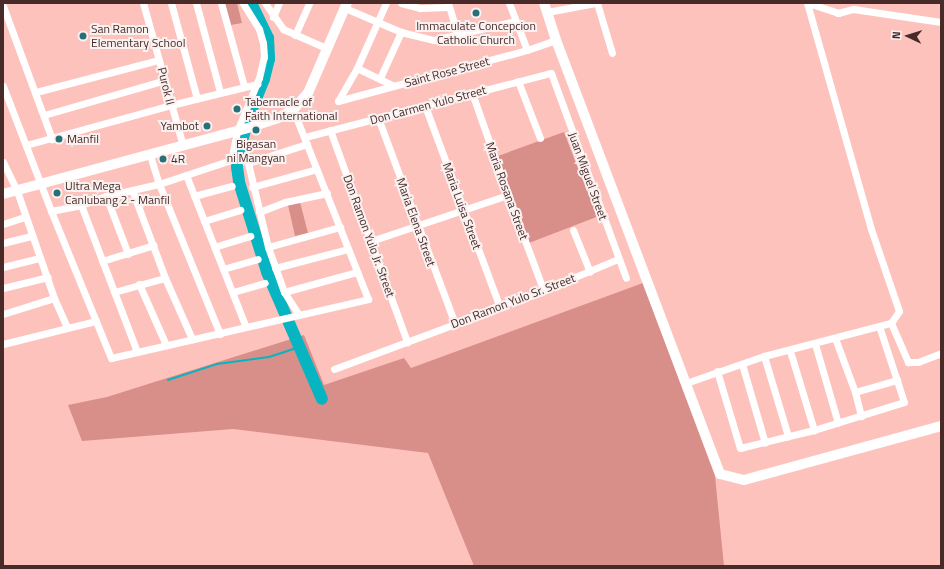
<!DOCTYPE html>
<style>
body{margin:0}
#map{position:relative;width:944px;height:569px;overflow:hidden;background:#fec2bd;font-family:"Titillium Web",sans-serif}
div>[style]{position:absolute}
.green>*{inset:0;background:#d88e89}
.stream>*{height:2px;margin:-1px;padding:0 1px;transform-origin:1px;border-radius:1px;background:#07b5c2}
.river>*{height:12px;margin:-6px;padding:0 6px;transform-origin:6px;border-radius:6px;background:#07b5c2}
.street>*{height:7px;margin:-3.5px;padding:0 3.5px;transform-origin:3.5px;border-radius:3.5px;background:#fff}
.secondary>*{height:10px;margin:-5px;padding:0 5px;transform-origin:5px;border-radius:5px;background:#fff}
.dots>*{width:11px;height:11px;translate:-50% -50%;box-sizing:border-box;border:2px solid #faf2f1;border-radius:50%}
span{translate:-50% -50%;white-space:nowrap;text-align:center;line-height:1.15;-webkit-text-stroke:4px #faf2f1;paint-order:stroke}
.poi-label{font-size:12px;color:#482b29}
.left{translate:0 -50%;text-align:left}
.right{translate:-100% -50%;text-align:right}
.street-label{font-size:12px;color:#482b29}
.frame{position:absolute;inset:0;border:4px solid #482b29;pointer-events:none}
.north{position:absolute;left:888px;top:16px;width:40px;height:40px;-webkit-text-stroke:3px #faf2f1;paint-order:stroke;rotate:274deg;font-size:11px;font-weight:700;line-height:16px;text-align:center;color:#482b29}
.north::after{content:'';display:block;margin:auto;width:14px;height:18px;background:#482b29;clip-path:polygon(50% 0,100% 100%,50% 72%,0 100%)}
</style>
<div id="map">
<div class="green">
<div style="clip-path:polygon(225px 3px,237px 3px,242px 23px,231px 25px)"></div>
<div style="clip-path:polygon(564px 132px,582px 179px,585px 180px,599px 216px,529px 243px,498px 156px)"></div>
<div style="clip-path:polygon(300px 202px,308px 233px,295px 236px,288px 205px)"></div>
<div style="clip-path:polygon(643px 283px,715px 476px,724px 566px,474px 566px,428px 453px,233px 429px,82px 441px,68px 405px,107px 397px,304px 335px,324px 385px,404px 358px,411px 368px)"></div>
</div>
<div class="stream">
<div style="left:168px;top:380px;width:52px;rotate:-18.1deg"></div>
<div style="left:217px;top:364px;width:52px;rotate:-7.7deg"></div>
<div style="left:269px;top:357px;width:33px;rotate:-18deg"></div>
</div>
<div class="river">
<div style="left:251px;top:3px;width:39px;rotate:64deg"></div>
<div style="left:268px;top:38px;width:21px;rotate:87deg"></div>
<div style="left:269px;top:59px;width:21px;rotate:104deg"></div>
<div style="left:264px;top:79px;width:37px;rotate:112deg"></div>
<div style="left:250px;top:113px;width:36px;rotate:106deg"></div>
<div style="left:240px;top:148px;width:19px;rotate:99deg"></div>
<div style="left:237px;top:167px;width:15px;rotate:82deg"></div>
<div style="left:239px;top:182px;width:94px;rotate:72.7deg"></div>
<div style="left:267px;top:272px;width:138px;rotate:66.6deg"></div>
</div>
<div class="street">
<div style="left:143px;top:3px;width:148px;rotate:74.4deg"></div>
<div style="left:171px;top:3px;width:99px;rotate:74.8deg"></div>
<div style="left:196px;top:3px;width:92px;rotate:74.9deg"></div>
<div style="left:221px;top:3px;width:86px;rotate:74.5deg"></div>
<div style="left:265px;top:3px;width:32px;rotate:55deg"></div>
<div style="left:283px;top:29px;width:47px;rotate:23.8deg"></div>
<div style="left:401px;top:3px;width:20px;rotate:15deg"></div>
<div style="left:420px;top:8px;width:28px;rotate:-2deg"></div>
<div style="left:448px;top:3px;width:34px;rotate:73deg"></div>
<div style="left:509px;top:3px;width:50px;rotate:69deg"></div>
<div style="left:597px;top:3px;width:52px;rotate:73.3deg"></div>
<div style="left:808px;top:3px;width:32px;rotate:18deg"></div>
<div style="left:838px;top:13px;width:16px;rotate:-15deg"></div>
<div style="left:853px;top:9px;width:89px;rotate:8.4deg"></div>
<div style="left:3px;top:6px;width:142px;rotate:69.8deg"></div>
<div style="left:345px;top:8px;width:61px;rotate:23.2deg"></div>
<div style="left:401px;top:32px;width:34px;rotate:14deg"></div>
<div style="left:434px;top:40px;width:83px;rotate:-13.2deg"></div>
<div style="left:547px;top:12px;width:49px;rotate:-10.6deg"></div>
<div style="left:273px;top:17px;width:15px;rotate:-67deg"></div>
<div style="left:295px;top:35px;width:35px;rotate:-66deg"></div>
<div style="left:357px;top:68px;width:41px;rotate:25.9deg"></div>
<div style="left:380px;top:78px;width:51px;rotate:-65.5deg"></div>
<div style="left:518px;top:81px;width:61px;rotate:68.9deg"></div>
<div style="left:3px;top:86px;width:134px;rotate:69deg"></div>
<div style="left:51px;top:211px;width:159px;rotate:67.8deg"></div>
<div style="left:111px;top:358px;width:264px;rotate:-12.9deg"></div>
<div style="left:368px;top:299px;width:203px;rotate:-111.6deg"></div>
<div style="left:36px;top:92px;width:127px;rotate:-14.6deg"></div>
<div style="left:472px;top:93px;width:108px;rotate:70.6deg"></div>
<div style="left:508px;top:195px;width:100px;rotate:69.6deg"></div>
<div style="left:338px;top:101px;width:196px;rotate:-15.1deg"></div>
<div style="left:527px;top:50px;width:31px;rotate:-19deg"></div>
<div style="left:338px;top:101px;width:38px;rotate:-60deg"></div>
<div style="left:357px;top:68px;width:71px;rotate:-66deg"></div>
<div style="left:425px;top:106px;width:212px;rotate:69.6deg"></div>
<div style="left:44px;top:115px;width:126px;rotate:-16.1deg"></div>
<div style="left:378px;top:118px;width:220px;rotate:69.5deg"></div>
<div style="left:330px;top:130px;width:226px;rotate:70deg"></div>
<div style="left:305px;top:137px;width:254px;rotate:-14.6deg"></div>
<div style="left:551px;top:73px;width:218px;rotate:69.9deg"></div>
<div style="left:26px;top:145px;width:150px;rotate:-15.4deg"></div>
<div style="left:171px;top:105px;width:89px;rotate:-13.7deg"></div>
<div style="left:150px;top:155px;width:30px;rotate:73deg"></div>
<div style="left:159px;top:184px;width:162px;rotate:67.9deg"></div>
<div style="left:3px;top:162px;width:32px;rotate:64deg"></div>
<div style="left:17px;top:191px;width:113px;rotate:70.9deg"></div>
<div style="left:54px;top:298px;width:32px;rotate:66deg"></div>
<div style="left:186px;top:175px;width:163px;rotate:68.5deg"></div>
<div style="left:252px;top:187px;width:67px;rotate:-15.5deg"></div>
<div style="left:132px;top:190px;width:94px;rotate:69.4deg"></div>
<div style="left:165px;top:278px;width:67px;rotate:66.1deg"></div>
<div style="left:106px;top:196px;width:62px;rotate:69.2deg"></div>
<div style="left:194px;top:196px;width:39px;rotate:-15deg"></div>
<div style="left:81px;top:205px;width:157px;rotate:69.1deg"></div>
<div style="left:51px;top:211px;width:31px;rotate:-11deg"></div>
<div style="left:81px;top:205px;width:27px;rotate:-20deg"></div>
<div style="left:106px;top:196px;width:54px;rotate:-12.8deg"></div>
<div style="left:159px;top:184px;width:76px;rotate:-18.4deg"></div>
<div style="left:231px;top:160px;width:30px;rotate:-78deg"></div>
<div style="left:237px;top:131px;width:57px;rotate:-67.5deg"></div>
<div style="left:259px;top:78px;width:22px;rotate:-77deg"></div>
<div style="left:264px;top:57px;width:14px;rotate:-94deg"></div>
<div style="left:263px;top:43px;width:15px;rotate:-106deg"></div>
<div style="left:259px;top:29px;width:31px;rotate:-122deg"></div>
<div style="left:259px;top:212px;width:28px;rotate:-21deg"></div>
<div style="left:285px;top:202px;width:43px;rotate:-12.1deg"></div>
<div style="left:204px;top:221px;width:38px;rotate:-17deg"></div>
<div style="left:3px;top:224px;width:23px;rotate:-18deg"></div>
<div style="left:573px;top:230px;width:45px;rotate:68deg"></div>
<div style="left:371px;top:241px;width:145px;rotate:-18.6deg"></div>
<div style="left:3px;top:243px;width:30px;rotate:-14deg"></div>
<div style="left:214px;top:247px;width:38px;rotate:-17deg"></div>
<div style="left:268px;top:247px;width:75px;rotate:-15.5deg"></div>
<div style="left:102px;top:261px;width:54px;rotate:-17.1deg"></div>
<div style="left:3px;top:267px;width:37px;rotate:-14deg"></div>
<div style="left:275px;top:268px;width:75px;rotate:-14.6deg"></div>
<div style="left:223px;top:269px;width:36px;rotate:-16deg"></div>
<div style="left:139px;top:284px;width:67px;rotate:66.1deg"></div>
<div style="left:3px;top:288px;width:46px;rotate:-13.7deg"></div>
<div style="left:114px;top:292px;width:53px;rotate:-15.4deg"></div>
<div style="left:233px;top:292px;width:33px;rotate:-16deg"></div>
<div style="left:284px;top:292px;width:76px;rotate:-15.3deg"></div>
<div style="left:3px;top:314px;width:53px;rotate:-17.4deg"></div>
<div style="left:299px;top:315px;width:27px;rotate:-123deg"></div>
<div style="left:284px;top:292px;width:48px;rotate:-109.6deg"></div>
<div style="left:268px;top:247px;width:86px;rotate:-103.4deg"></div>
<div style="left:248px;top:163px;width:62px;rotate:-17.9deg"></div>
<div style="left:891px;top:323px;width:43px;rotate:66.4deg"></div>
<div style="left:908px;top:362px;width:10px"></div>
<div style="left:918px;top:362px;width:25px;rotate:-21deg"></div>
<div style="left:835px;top:338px;width:58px;rotate:69.7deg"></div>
<div style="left:855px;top:392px;width:25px;rotate:76deg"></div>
<div style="left:3px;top:344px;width:96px;rotate:-13.9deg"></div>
<div style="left:815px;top:344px;width:82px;rotate:73.8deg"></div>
<div style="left:790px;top:351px;width:83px;rotate:73.1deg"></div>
<div style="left:764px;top:356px;width:84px;rotate:73.3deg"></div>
<div style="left:742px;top:364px;width:82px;rotate:73.8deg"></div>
<div style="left:334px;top:369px;width:129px;rotate:-20.4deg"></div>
<div style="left:455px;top:324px;width:48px;rotate:-23.4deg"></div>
<div style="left:499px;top:305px;width:27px;rotate:-15deg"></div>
<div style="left:525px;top:298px;width:101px;rotate:-22.8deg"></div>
<div style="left:717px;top:371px;width:80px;rotate:73.4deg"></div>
<div style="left:740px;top:448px;width:76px;rotate:-13.7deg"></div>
<div style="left:814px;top:430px;width:94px;rotate:-17.3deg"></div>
<div style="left:904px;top:402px;width:80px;rotate:-108.2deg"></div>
<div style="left:686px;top:383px;width:83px;rotate:-19.1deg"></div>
<div style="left:764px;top:356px;width:131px;rotate:-14.6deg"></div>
<div style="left:891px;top:323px;width:14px;rotate:-56deg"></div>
<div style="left:899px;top:311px;width:87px;rotate:-108.9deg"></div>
<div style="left:871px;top:229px;width:235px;rotate:-105.8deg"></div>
<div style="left:855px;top:392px;width:44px;rotate:-15.9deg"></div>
</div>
<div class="secondary">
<div style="left:544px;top:3px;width:39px;rotate:72deg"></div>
<div style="left:556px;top:40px;width:464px;rotate:69.3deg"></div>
<div style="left:720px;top:474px;width:25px;rotate:14deg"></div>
<div style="left:744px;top:480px;width:204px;rotate:-15.3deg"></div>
<div style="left:3px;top:194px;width:257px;rotate:-15.1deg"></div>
<div style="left:251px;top:127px;width:28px;rotate:-18deg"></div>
<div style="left:278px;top:118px;width:17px;rotate:-28deg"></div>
<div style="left:293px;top:110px;width:23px;rotate:-49deg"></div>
<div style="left:308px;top:93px;width:98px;rotate:-66.6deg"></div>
</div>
<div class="dots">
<div style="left:476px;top:13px;background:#267077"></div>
<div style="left:83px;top:36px;background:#267077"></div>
<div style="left:237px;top:109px;background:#267077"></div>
<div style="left:207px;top:126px;background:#267077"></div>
<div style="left:256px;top:130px;background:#267077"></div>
<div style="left:59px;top:139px;background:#267077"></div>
<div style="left:163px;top:159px;background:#267077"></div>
<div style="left:57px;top:193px;background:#267077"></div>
</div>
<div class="poi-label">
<span style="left:476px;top:33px">Immaculate Concepcion<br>Catholic Church</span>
<span class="left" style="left:91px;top:36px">San Ramon<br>Elementary School</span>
<span class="left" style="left:245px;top:109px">Tabernacle of<br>Faith International</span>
<span class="right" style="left:199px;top:126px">Yambot</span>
<span class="left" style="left:67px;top:139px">Manfil</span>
<span style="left:256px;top:151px">Bigasan<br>ni Mangyan</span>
<span class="left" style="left:171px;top:159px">4R</span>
<span class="left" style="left:65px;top:193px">Ultra Mega<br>Canlubang 2 - Manfil</span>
</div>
<div class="street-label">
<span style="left:447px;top:72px;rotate:-15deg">Saint Rose Street</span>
<span style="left:166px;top:86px;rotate:76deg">Purok II</span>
<span style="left:428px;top:105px;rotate:-15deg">Don Carmen Yulo Street</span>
<span style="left:588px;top:176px;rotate:70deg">Juan Miguel Street</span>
<span style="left:507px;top:191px;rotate:70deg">Maria Rosana Street</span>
<span style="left:462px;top:206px;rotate:70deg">Maria Luisa Street</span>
<span style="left:416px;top:222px;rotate:70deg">Maria Elena Street</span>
<span style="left:369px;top:236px;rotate:70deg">Don Ramon Yulo Jr. Street</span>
<span style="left:513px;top:301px;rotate:-21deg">Don Ramon Yulo Sr. Street</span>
</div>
<div class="frame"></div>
<div class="north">N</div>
</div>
